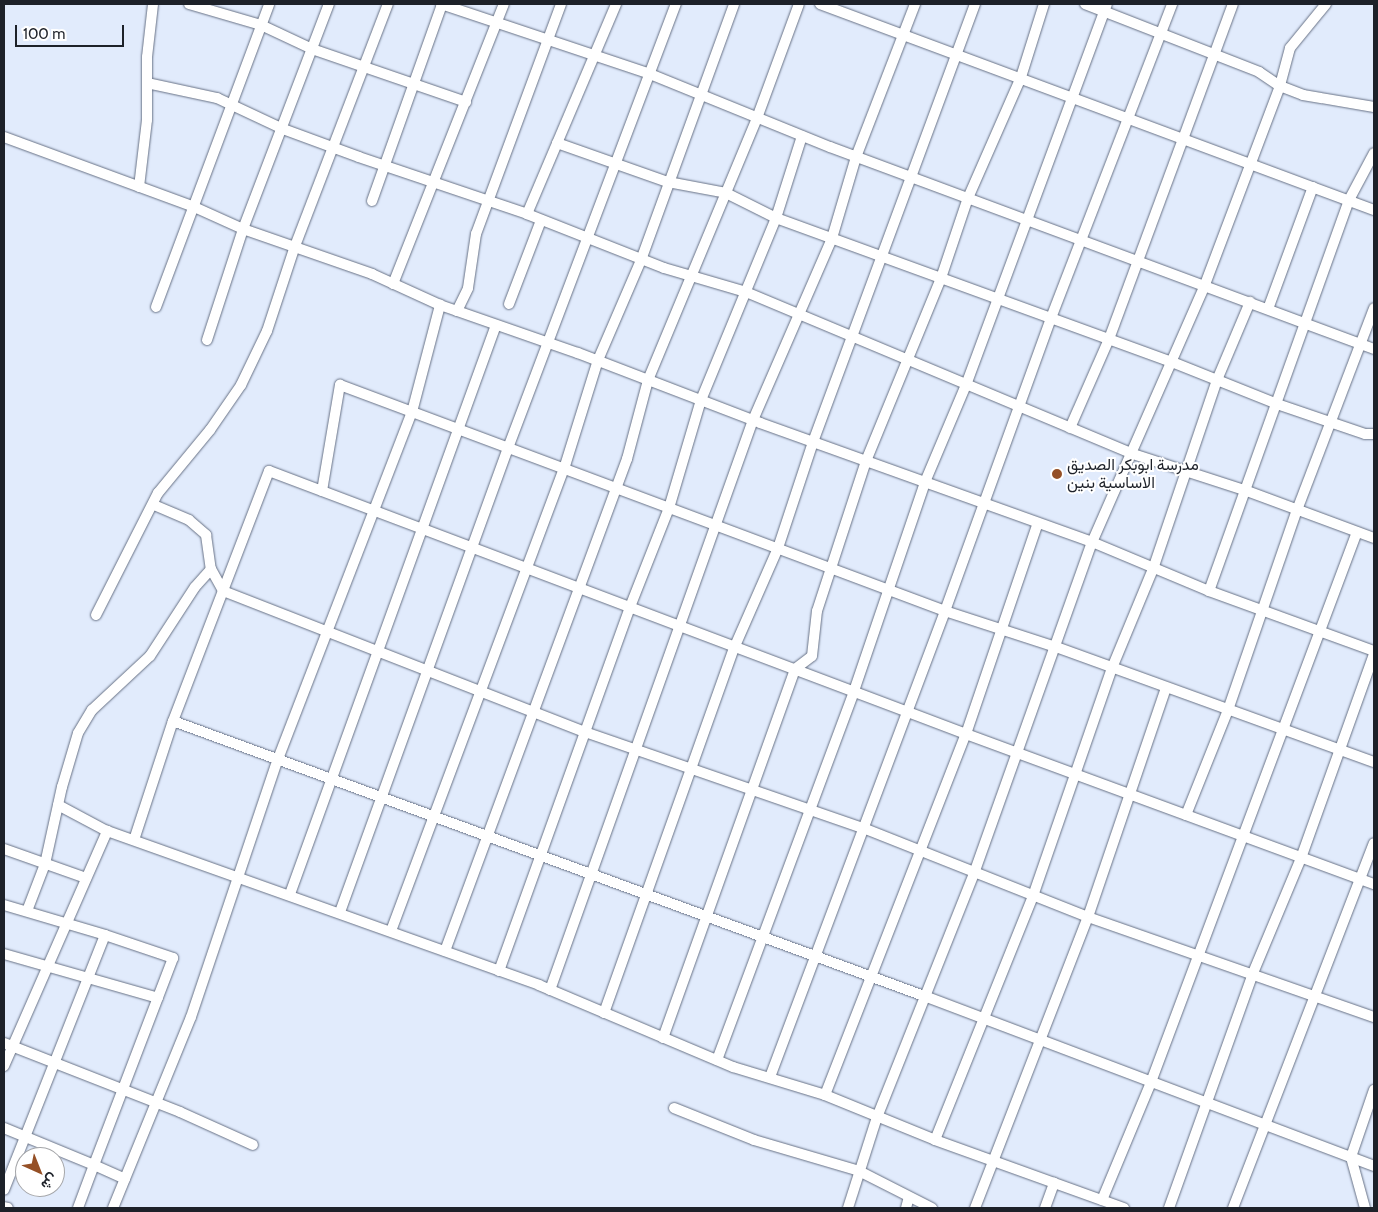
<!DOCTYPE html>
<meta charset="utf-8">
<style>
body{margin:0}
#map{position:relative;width:1378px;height:1212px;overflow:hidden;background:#e1ebfc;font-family:Cabin,Vazirmatn,sans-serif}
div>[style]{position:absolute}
.roads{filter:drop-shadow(0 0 1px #677185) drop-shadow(0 0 1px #677185)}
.minor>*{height:10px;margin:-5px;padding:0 5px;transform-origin:5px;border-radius:5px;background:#fff}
.dots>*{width:14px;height:14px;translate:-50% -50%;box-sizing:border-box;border:2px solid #fff;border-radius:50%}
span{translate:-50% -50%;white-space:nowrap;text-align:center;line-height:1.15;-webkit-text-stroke:4px #fff;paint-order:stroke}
.poi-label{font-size:16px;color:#1d2129}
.left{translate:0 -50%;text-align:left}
.frame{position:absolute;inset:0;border:5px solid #1d2129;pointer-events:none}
.north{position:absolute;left:15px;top:1147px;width:50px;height:50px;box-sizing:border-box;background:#fff;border:1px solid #a5a6a9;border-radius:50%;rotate:136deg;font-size:14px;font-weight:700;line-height:20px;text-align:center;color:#1d2129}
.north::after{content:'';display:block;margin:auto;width:18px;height:22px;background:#955026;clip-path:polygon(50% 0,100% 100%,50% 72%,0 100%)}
.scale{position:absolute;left:15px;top:25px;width:109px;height:22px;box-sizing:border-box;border:2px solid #1d2129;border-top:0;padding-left:6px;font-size:15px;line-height:18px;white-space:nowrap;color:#1d2129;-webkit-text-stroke:4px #fff;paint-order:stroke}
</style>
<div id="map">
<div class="roads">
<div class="minor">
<div style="left:189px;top:4px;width:75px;rotate:16.3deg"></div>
<div style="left:261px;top:25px;width:56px;rotate:25.2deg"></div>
<div style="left:312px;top:49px;width:163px;rotate:19deg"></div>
<div style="left:441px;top:4px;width:220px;rotate:18.5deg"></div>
<div style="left:650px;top:74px;width:194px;rotate:22.1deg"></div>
<div style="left:830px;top:147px;width:580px;rotate:20.37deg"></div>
<div style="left:820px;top:4px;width:591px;rotate:20.4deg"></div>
<div style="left:1085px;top:4px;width:187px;rotate:21.3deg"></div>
<div style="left:1259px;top:72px;width:25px;rotate:34deg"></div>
<div style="left:1280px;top:86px;width:25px;rotate:21deg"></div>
<div style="left:1303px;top:95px;width:72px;rotate:9.6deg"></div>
<div style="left:1326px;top:4px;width:57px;rotate:129.3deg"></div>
<div style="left:1290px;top:48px;width:39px;rotate:105deg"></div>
<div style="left:1280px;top:86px;width:213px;rotate:110.7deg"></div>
<div style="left:1205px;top:285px;width:281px;rotate:113.7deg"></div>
<div style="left:1092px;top:542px;width:127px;rotate:22.7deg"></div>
<div style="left:1209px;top:591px;width:176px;rotate:20deg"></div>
<div style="left:147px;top:83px;width:72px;rotate:12.1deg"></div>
<div style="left:217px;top:98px;width:73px;rotate:25.2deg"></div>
<div style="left:283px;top:129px;width:81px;rotate:20.2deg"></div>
<div style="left:359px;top:157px;width:177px;rotate:18.7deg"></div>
<div style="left:527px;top:214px;width:147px;rotate:21.5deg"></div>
<div style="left:664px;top:268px;width:85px;rotate:16.3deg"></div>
<div style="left:746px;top:292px;width:420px;rotate:22.7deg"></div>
<div style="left:1133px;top:454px;width:120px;rotate:18deg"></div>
<div style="left:1247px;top:491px;width:135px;rotate:20.3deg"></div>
<div style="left:4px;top:137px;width:200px;rotate:20.2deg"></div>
<div style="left:192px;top:206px;width:56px;rotate:24.3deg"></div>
<div style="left:243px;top:229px;width:137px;rotate:19.2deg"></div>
<div style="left:372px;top:274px;width:75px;rotate:24.5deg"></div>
<div style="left:440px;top:305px;width:146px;rotate:19.2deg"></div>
<div style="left:578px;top:353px;width:195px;rotate:21deg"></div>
<div style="left:760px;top:423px;width:353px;rotate:19.7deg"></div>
<div style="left:1092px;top:542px;width:349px;rotate:109.6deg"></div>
<div style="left:975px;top:871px;width:265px;rotate:111.7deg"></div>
<div style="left:877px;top:1117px;width:96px;rotate:107.7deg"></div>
<div style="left:557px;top:143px;width:118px;rotate:19.4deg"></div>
<div style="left:668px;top:182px;width:59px;rotate:10.7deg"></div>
<div style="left:726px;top:193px;width:56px;rotate:26.6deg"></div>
<div style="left:776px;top:218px;width:421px;rotate:20deg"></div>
<div style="left:1172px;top:362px;width:113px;rotate:21.8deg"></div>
<div style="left:1277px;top:404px;width:93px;rotate:18.8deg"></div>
<div style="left:1365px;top:434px;width:9px"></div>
<div style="left:139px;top:187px;width:67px;rotate:-83.2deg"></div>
<div style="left:147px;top:120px;width:63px;rotate:-90deg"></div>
<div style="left:147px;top:57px;width:53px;rotate:-83.5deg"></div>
<div style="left:372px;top:201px;width:209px;rotate:-70.4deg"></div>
<div style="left:527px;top:214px;width:228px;rotate:-67deg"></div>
<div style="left:393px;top:284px;width:301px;rotate:-68.4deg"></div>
<div style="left:509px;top:304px;width:90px;rotate:-69.1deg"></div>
<div style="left:156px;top:307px;width:323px;rotate:-69.5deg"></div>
<div style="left:1268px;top:309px;width:130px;rotate:-69.8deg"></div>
<div style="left:457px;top:311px;width:25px;rotate:-64deg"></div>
<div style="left:468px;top:288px;width:55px;rotate:-81.6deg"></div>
<div style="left:476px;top:234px;width:245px;rotate:-69.7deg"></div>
<div style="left:207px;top:340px;width:117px;rotate:-72deg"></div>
<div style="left:243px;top:229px;width:241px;rotate:-69.1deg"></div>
<div style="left:1070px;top:428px;width:97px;rotate:-66.3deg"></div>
<div style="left:1109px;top:339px;width:357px;rotate:-69.7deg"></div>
<div style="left:322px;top:491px;width:108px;rotate:-80.4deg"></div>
<div style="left:340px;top:385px;width:646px;rotate:20.48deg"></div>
<div style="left:945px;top:611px;width:117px;rotate:18deg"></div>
<div style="left:1056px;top:647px;width:338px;rotate:19.9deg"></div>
<div style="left:154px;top:505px;width:38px;rotate:23deg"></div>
<div style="left:189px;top:520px;width:23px;rotate:41deg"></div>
<div style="left:206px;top:535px;width:34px;rotate:82deg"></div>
<div style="left:211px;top:569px;width:25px;rotate:61deg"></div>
<div style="left:223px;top:591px;width:388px;rotate:21.3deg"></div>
<div style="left:585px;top:732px;width:294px;rotate:19.1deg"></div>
<div style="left:863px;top:828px;width:242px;rotate:21.6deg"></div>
<div style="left:1088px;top:917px;width:303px;rotate:19.3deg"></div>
<div style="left:1209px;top:591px;width:415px;rotate:-70.3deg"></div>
<div style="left:1349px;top:200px;width:53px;rotate:-62deg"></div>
<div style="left:96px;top:615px;width:137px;rotate:-63.1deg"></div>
<div style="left:158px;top:493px;width:82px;rotate:-50.5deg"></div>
<div style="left:210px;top:430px;width:55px;rotate:-55.4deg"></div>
<div style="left:241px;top:385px;width:60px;rotate:-64.3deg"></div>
<div style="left:267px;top:331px;width:89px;rotate:-71.8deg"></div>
<div style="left:295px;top:246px;width:259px;rotate:-69deg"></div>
<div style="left:173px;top:721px;width:268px;rotate:-69deg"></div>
<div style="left:269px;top:471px;width:745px;rotate:20.67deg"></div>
<div style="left:966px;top:734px;width:435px;rotate:20.2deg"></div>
<div style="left:58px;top:805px;width:55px;rotate:28deg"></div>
<div style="left:1186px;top:815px;width:113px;rotate:-68.2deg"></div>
<div style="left:1228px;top:710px;width:212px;rotate:-71deg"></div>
<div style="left:1297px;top:510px;width:216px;rotate:-69.1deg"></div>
<div style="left:134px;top:840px;width:125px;rotate:-71.9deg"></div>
<div style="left:173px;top:721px;width:803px;rotate:20.11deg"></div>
<div style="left:927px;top:997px;width:478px;rotate:20.7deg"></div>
<div style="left:4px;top:849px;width:87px;rotate:19.5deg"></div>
<div style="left:290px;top:894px;width:605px;rotate:-70.1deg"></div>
<div style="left:4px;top:905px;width:105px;rotate:16.5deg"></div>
<div style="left:105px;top:935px;width:274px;rotate:111.6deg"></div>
<div style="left:27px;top:911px;width:50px;rotate:-69deg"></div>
<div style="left:45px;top:864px;width:79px;rotate:-77.6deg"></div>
<div style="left:62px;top:787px;width:56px;rotate:-73.5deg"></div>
<div style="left:78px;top:733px;width:27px;rotate:-59deg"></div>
<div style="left:92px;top:710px;width:79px;rotate:-43deg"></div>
<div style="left:150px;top:656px;width:82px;rotate:-56.9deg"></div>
<div style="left:195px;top:587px;width:24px;rotate:-48deg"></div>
<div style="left:340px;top:912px;width:493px;rotate:-70.1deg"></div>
<div style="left:508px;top:448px;width:475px;rotate:-69.3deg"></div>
<div style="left:391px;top:931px;width:493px;rotate:-69.5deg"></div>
<div style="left:564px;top:469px;width:114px;rotate:-72.7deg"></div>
<div style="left:598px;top:360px;width:109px;rotate:-66.7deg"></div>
<div style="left:641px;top:260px;width:272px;rotate:-70deg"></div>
<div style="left:105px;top:935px;width:72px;rotate:18.7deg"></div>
<div style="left:173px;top:958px;width:222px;rotate:110.9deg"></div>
<div style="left:94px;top:1165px;width:34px;rotate:24deg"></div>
<div style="left:445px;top:951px;width:525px;rotate:-69.7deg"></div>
<div style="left:627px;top:459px;width:82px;rotate:-75.1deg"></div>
<div style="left:648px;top:380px;width:284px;rotate:-67.4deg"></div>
<div style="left:757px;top:118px;width:121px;rotate:-69.8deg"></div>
<div style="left:4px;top:954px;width:160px;rotate:15.9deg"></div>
<div style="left:499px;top:971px;width:387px;rotate:-70.2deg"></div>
<div style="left:630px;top:607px;width:106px;rotate:-68.5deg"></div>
<div style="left:669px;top:508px;width:113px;rotate:-73.5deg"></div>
<div style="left:701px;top:400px;width:197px;rotate:-67.6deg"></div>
<div style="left:776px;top:218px;width:86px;rotate:-72.4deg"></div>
<div style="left:550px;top:990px;width:605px;rotate:-70.4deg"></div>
<div style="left:753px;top:420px;width:198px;rotate:-66.5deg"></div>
<div style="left:832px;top:238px;width:84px;rotate:-73.5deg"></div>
<div style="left:856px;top:157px;width:164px;rotate:-68.9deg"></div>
<div style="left:604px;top:1013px;width:390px;rotate:-70.4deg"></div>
<div style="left:735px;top:646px;width:107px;rotate:-66.3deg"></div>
<div style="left:778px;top:548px;width:112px;rotate:-71.7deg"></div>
<div style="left:813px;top:442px;width:467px;rotate:-69.7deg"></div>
<div style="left:663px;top:1038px;width:392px;rotate:-70.3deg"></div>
<div style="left:795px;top:669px;width:21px;rotate:-37deg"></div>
<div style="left:812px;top:656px;width:45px;rotate:-83.7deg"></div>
<div style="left:817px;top:611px;width:158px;rotate:-71.9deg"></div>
<div style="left:866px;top:461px;width:198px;rotate:-67.7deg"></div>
<div style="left:941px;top:278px;width:84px;rotate:-71.4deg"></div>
<div style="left:968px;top:198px;width:132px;rotate:-66.3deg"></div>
<div style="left:1021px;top:77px;width:77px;rotate:-72.5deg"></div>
<div style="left:4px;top:1043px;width:189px;rotate:21.4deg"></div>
<div style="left:180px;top:1112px;width:80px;rotate:24.3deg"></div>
<div style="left:717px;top:1060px;width:394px;rotate:-69.6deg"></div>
<div style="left:854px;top:691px;width:221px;rotate:-71.2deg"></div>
<div style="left:925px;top:482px;width:105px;rotate:-67.1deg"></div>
<div style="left:966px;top:385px;width:406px;rotate:-69.7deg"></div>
<div style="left:4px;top:1066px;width:257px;rotate:-66.3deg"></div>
<div style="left:107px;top:831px;width:459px;rotate:19.6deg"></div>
<div style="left:539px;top:985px;width:211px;rotate:22.9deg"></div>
<div style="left:733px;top:1067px;width:96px;rotate:16.9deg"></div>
<div style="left:825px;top:1095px;width:119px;rotate:22.2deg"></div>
<div style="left:935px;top:1140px;width:201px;rotate:19.8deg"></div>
<div style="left:770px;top:1077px;width:498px;rotate:-69.4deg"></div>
<div style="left:945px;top:611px;width:312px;rotate:-70.1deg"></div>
<div style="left:1051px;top:318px;width:337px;rotate:-68.9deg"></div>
<div style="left:825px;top:1095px;width:388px;rotate:-68.7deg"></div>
<div style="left:966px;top:734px;width:223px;rotate:-71.2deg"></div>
<div style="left:674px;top:1108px;width:86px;rotate:21.8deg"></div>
<div style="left:754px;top:1140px;width:109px;rotate:16.4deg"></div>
<div style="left:859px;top:1171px;width:82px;rotate:26.9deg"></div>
<div style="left:4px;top:1128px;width:97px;rotate:22.3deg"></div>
<div style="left:94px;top:1165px;width:46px;rotate:110.4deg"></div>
<div style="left:935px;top:1140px;width:263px;rotate:-68.1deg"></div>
<div style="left:1033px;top:896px;width:241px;rotate:-70.9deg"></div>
<div style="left:1112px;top:668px;width:107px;rotate:-67.5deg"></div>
<div style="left:1153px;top:569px;width:200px;rotate:-71.3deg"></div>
<div style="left:1217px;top:380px;width:85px;rotate:-67.1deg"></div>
<div style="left:1102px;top:1200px;width:128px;rotate:-67.4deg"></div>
<div style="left:1151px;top:1082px;width:587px;rotate:-69.47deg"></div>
<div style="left:4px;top:1207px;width:4px;rotate:14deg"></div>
<div style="left:113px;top:1208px;width:206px;rotate:-67.8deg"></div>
<div style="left:191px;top:1017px;width:272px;rotate:-71.4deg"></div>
<div style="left:278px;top:759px;width:372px;rotate:-68.9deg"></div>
<div style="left:412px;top:412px;width:111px;rotate:-75.3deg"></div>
<div style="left:906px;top:1208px;width:11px;rotate:-75deg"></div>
<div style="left:975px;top:1208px;width:312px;rotate:-68.8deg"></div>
<div style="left:1088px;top:917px;width:242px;rotate:-71.2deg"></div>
<div style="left:1045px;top:1208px;width:27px;rotate:-70deg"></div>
<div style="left:1169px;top:1208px;width:250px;rotate:-70.3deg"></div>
<div style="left:1253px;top:973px;width:125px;rotate:-67.3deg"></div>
<div style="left:1301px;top:858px;width:217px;rotate:-70.3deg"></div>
<div style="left:1233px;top:1208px;width:391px;rotate:-68.9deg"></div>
<div style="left:1365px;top:1208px;width:53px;rotate:-105.4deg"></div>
<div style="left:1351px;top:1157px;width:71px;rotate:-71.1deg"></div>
</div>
</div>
<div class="dots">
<div style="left:1057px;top:474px;background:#955026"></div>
</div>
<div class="poi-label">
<span class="left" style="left:1067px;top:474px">مدرسة ابوبكر الصديق<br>الاساسية بنين</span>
</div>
<div class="frame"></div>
<div class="north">ش</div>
<div class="scale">100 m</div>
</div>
